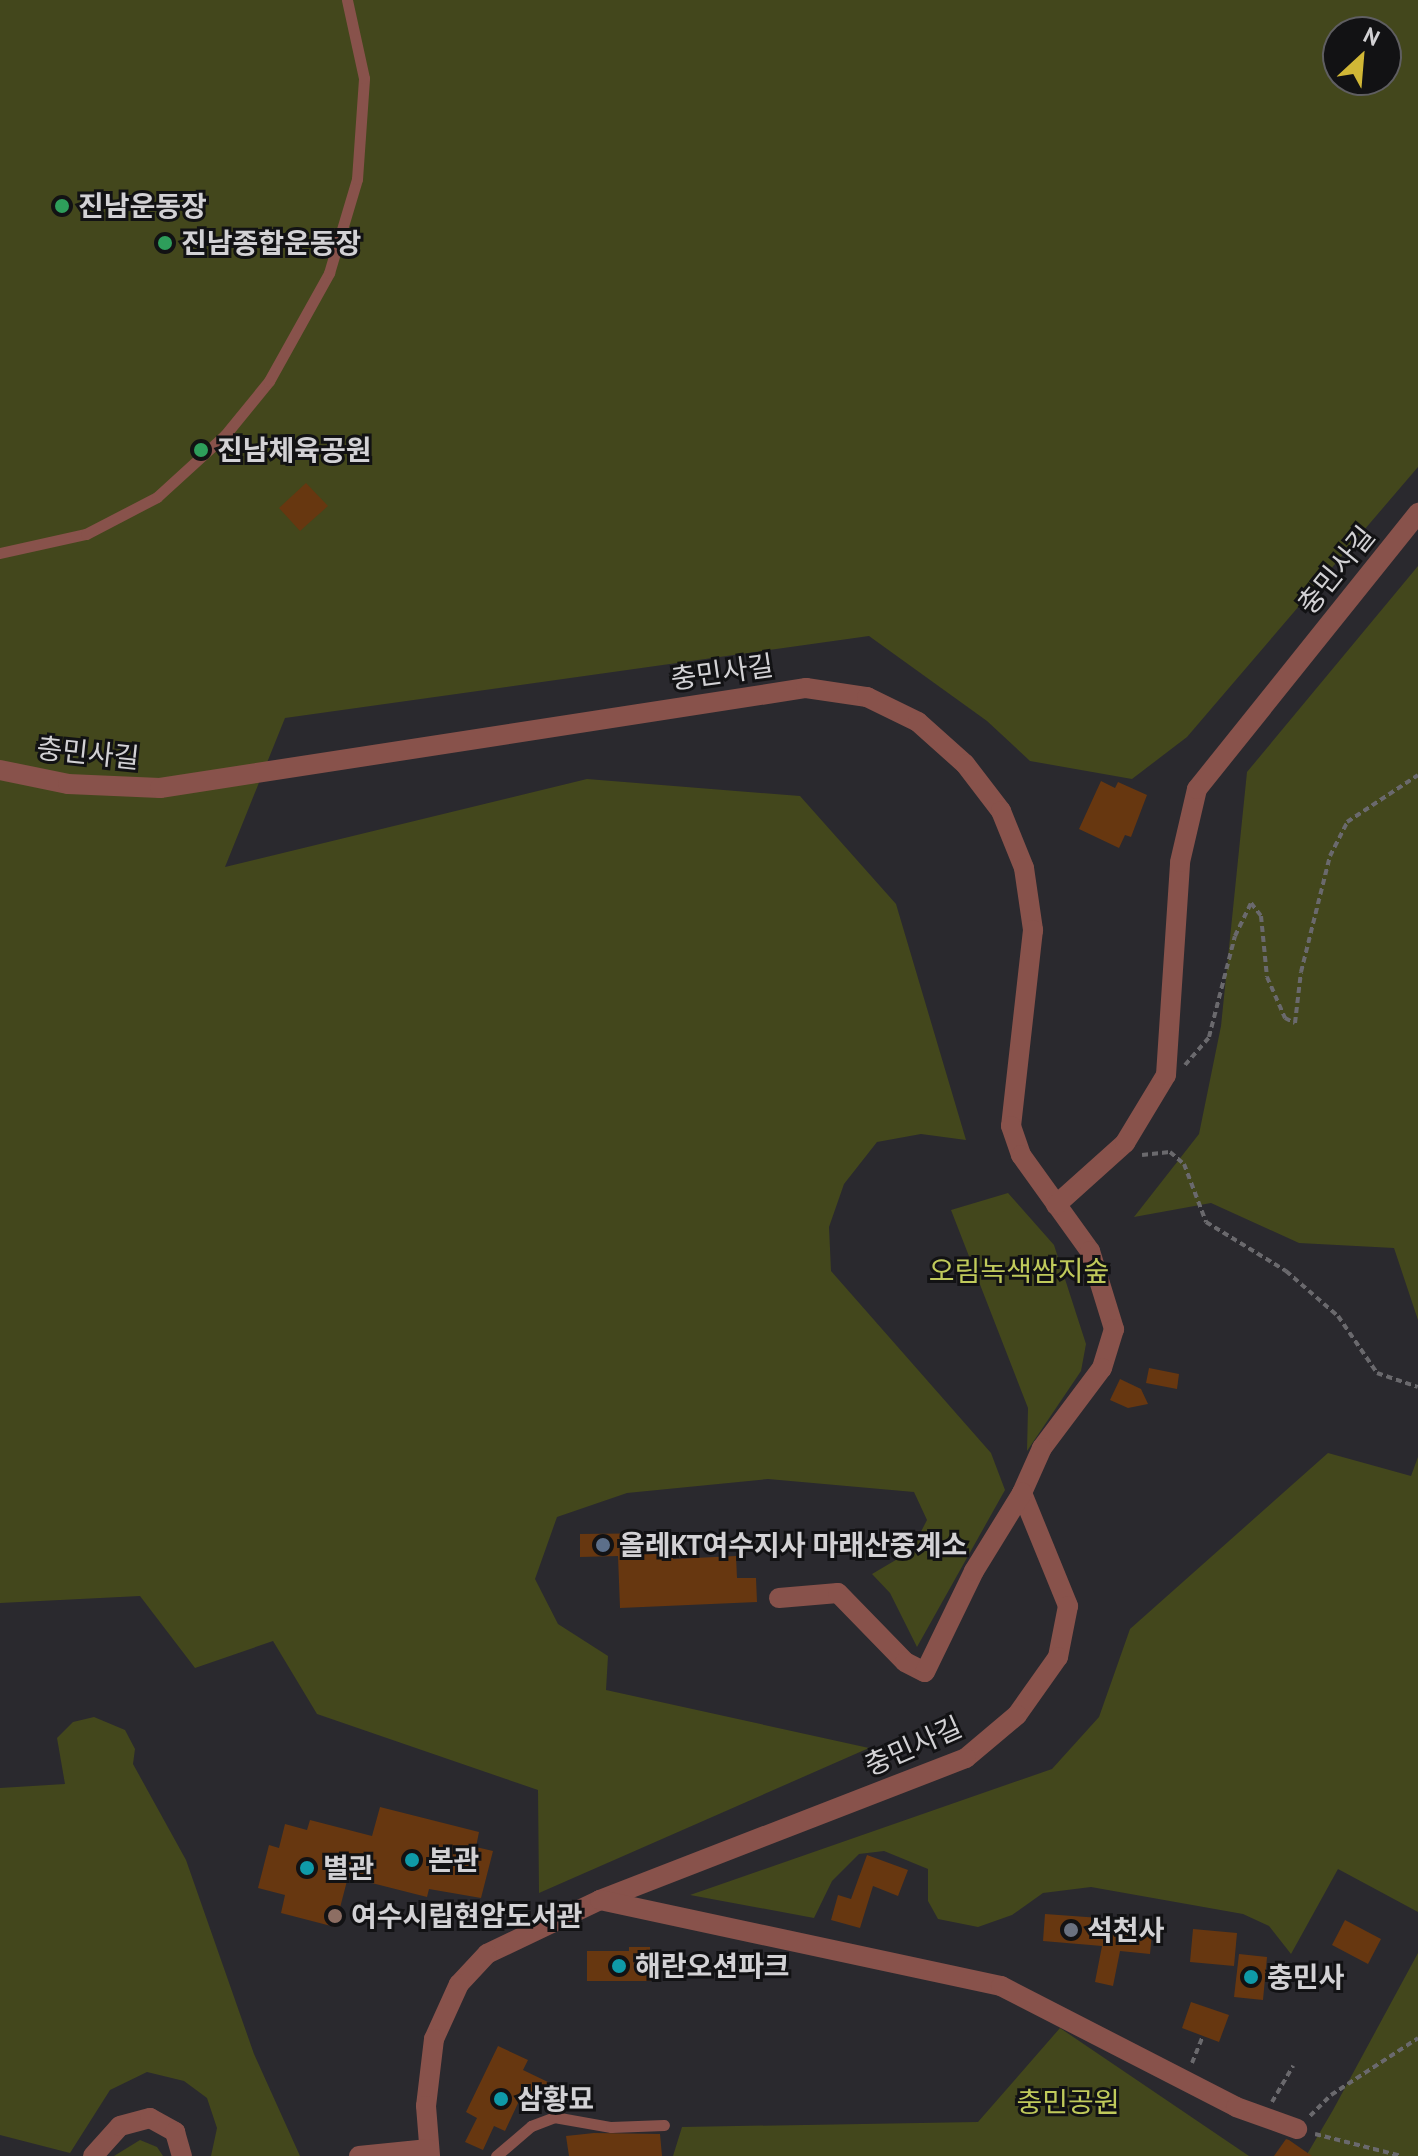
<!DOCTYPE html>
<meta charset="utf-8">
<style>
body{margin:0}
#map{position:relative;width:1418px;height:2156px;overflow:hidden;background:#2a292e;font-family:"PT Sans","Noto Sans KR",sans-serif}
div>[style]{position:absolute}
.green>*{inset:0;background:#43471c}
.building>*{inset:0;background:#673710}
.path>*{height:4px;margin-top:-2px;transform-origin:0;background:repeating-linear-gradient(90deg,#6a696d 0 6px,transparent 0 10px)}
.service>*{height:11px;margin:-5.5px;padding:0 5.5px;transform-origin:5.5px;border-radius:5.5px;background:#88524b}
.minor>*{height:20px;margin:-10px;padding:0 10px;transform-origin:10px;border-radius:10px;background:#88524b}
.dots>*{width:22px;height:22px;translate:-50% -50%;box-sizing:border-box;border:4px solid #121214;border-radius:50%}
span{translate:-50% -50%;white-space:nowrap;text-align:center;line-height:1.15;-webkit-text-stroke:6px #121214;paint-order:stroke}
.poi-label{font-size:28px;color:#d2d1d4;font-weight:700}
.left{translate:0 -50%;text-align:left}
.street-label{font-size:28px;color:#d2d1d4}
.park-label{font-size:28px;color:#c0ca5b}
.north{position:absolute;left:1322px;top:16px;width:80px;height:80px;box-sizing:border-box;background:#121214;border:2px solid #5f5e61;border-radius:50%;rotate:26deg;font-size:22px;font-weight:700;line-height:32px;text-align:center;color:#d2d1d4}
.north::after{content:'';display:block;margin:auto;width:28px;height:36px;background:#d1b736;clip-path:polygon(50% 0,100% 100%,50% 72%,0 100%)}
</style>
<div id="map">
<div class="green">
<div style="clip-path:polygon(evenodd,0 0,1418px 0,1418px 467px,1187px 737px,1132px 779px,1030px 761px,987px 721px,869px 636px,285px 718px,225px 867px,587px 779px,800px 796px,896px 904px,966px 1140px,921px 1134px,877px 1142px,844px 1184px,829px 1227px,831px 1271px,991px 1453px,1005px 1490px,917px 1647px,890px 1593px,872px 1574px,911px 1551px,927px 1520px,914px 1492px,768px 1479px,627px 1493px,557px 1517px,535px 1579px,558px 1624px,608px 1656px,606px 1690px,869px 1748px,539px 1893px,538px 1790px,317px 1714px,273px 1641px,195px 1668px,140px 1596px,0 1603px,0 0,1338px 32px,1386px 32px,1386px 80px,1338px 80px,1338px 32px)"></div>
<div style="clip-path:polygon(1418px 566px,1418px 1320px,1394px 1248px,1299px 1243px,1211px 1203px,1134px 1217px,1199px 1134px,1221px 1026px,1247px 772px)"></div>
<div style="clip-path:polygon(1008px 1193px,1054px 1245px,1086px 1344px,1081px 1371px,1027px 1451px,1028px 1408px,951px 1210px)"></div>
<div style="clip-path:polygon(1328px 1453px,1411px 1476px,1418px 1457px,1418px 1912px,1338px 1869px,1291px 1954px,1269px 1926px,1243px 1914px,1091px 1887px,1043px 1893px,1012px 1915px,978px 1927px,938px 1919px,928px 1901px,928px 1869px,884px 1851px,859px 1854px,832px 1881px,814px 1918px,690px 1895px,1052px 1769px,1099px 1717px,1130px 1629px)"></div>
<div style="clip-path:polygon(94px 1717px,125px 1730px,135px 1749px,133px 1764px,186px 1860px,254px 2054px,300px 2156px,211px 2156px,217px 2128px,207px 2098px,184px 2081px,147px 2072px,110px 2090px,70px 2153px,0 2135px,0 1788px,65px 1784px,57px 1738px,73px 1722px)"></div>
<div style="clip-path:polygon(1418px 1953px,1418px 2156px,1306px 2156px,1333px 2110px)"></div>
<div style="clip-path:polygon(1060px 2028px,1249px 2156px,673px 2156px,682px 2127px,978px 2122px)"></div>
<div style="clip-path:polygon(140px 2140px,157px 2147px,163px 2156px,114px 2156px)"></div>
</div>
<div class="building">
<div style="clip-path:polygon(306px 483px,328px 506px,300px 531px,279px 508px)"></div>
<div style="clip-path:polygon(1101px 781px,1115px 788px,1118px 782px,1147px 795px,1131px 837px,1125px 835px,1119px 848px,1079px 829px)"></div>
<div style="clip-path:polygon(1149px 1368px,1179px 1374px,1177px 1389px,1146px 1383px)"></div>
<div style="clip-path:polygon(1120px 1379px,1141px 1389px,1148px 1404px,1128px 1408px,1110px 1400px)"></div>
<div style="clip-path:polygon(672px 1533px,673px 1559px,736px 1556px,737px 1578px,756px 1578px,757px 1602px,620px 1608px,618px 1556px,580px 1557px,580px 1534px)"></div>
<div style="clip-path:polygon(380px 1807px,479px 1832px,476px 1847px,493px 1851px,481px 1898px,429px 1889px,427px 1897px,348px 1877px,335px 1927px,281px 1913px,285px 1895px,258px 1888px,269px 1845px,279px 1848px,285px 1824px,307px 1830px,310px 1820px,372px 1836px)"></div>
<div style="clip-path:polygon(867px 1855px,908px 1870px,898px 1896px,873px 1886px,860px 1928px,831px 1920px,838px 1895px,851px 1899px)"></div>
<div style="clip-path:polygon(1045px 1914px,1100px 1918px,1099px 1928px,1152px 1933px,1150px 1954px,1120px 1951px,1113px 1986px,1095px 1982px,1102px 1946px,1043px 1941px)"></div>
<div style="clip-path:polygon(1345px 1920px,1381px 1939px,1368px 1964px,1332px 1945px)"></div>
<div style="clip-path:polygon(1193px 1929px,1237px 1933px,1234px 1966px,1190px 1962px)"></div>
<div style="clip-path:polygon(629px 1947px,650px 1947px,651px 1981px,587px 1981px,587px 1951px,629px 1951px)"></div>
<div style="clip-path:polygon(1239px 1954px,1267px 1957px,1263px 2000px,1234px 1997px)"></div>
<div style="clip-path:polygon(1191px 2002px,1229px 2015px,1219px 2042px,1182px 2028px)"></div>
<div style="clip-path:polygon(498px 2046px,528px 2060px,523px 2070px,550px 2083px,538px 2108px,520px 2099px,505px 2131px,494px 2126px,483px 2150px,465px 2142px,477px 2118px,466px 2112px)"></div>
<div style="clip-path:polygon(594px 2133px,660px 2134px,662px 2156px,569px 2156px,566px 2136px)"></div>
<div style="clip-path:polygon(1286px 2139px,1289px 2140px,1312px 2156px,1274px 2156px)"></div>
</div>
<div class="path">
<div style="left:1185px;top:1065px;width:37px;rotate:-49deg"></div>
<div style="left:1209px;top:1037px;width:104px;rotate:-75.6deg"></div>
<div style="left:1235px;top:936px;width:37px;rotate:-64deg"></div>
<div style="left:1251px;top:903px;width:16px;rotate:52deg"></div>
<div style="left:1261px;top:916px;width:61px;rotate:84.4deg"></div>
<div style="left:1267px;top:977px;width:45px;rotate:66.3deg"></div>
<div style="left:1285px;top:1018px;width:11px;rotate:27deg"></div>
<div style="left:1295px;top:1023px;width:51px;rotate:-83.3deg"></div>
<div style="left:1301px;top:972px;width:120px;rotate:-76deg"></div>
<div style="left:1330px;top:856px;width:38px;rotate:-63deg"></div>
<div style="left:1347px;top:822px;width:85px;rotate:-33.5deg"></div>
<div style="left:1142px;top:1155px;width:28px;rotate:-6deg"></div>
<div style="left:1170px;top:1152px;width:18px;rotate:41deg"></div>
<div style="left:1184px;top:1164px;width:62px;rotate:69.2deg"></div>
<div style="left:1206px;top:1222px;width:94px;rotate:31.5deg"></div>
<div style="left:1286px;top:1271px;width:69px;rotate:40.9deg"></div>
<div style="left:1338px;top:1316px;width:69px;rotate:55.6deg"></div>
<div style="left:1377px;top:1373px;width:43px;rotate:18.9deg"></div>
<div style="left:1192px;top:2063px;width:29px;rotate:-68deg"></div>
<div style="left:1272px;top:2102px;width:42px;rotate:-59.7deg"></div>
<div style="left:1310px;top:2116px;width:30px;rotate:-45deg"></div>
<div style="left:1331px;top:2095px;width:104px;rotate:-33.2deg"></div>
<div style="left:1315px;top:2134px;width:89px;rotate:14.3deg"></div>
</div>
<div class="service">
<div style="left:0;top:553px;width:88px;rotate:-12.5deg"></div>
<div style="left:86px;top:534px;width:80px;rotate:-27.5deg"></div>
<div style="left:157px;top:497px;width:92px;rotate:-42.4deg"></div>
<div style="left:225px;top:435px;width:70px;rotate:-50.8deg"></div>
<div style="left:269px;top:381px;width:124px;rotate:-60.9deg"></div>
<div style="left:329px;top:273px;width:98px;rotate:-73.4deg"></div>
<div style="left:357px;top:179px;width:101px;rotate:-86deg"></div>
<div style="left:364px;top:78px;width:80px;rotate:-102.3deg"></div>
<div style="left:496px;top:2156px;width:46px;rotate:-40.6deg"></div>
<div style="left:531px;top:2126px;width:25px;rotate:-21deg"></div>
<div style="left:554px;top:2117px;width:58px;rotate:10deg"></div>
<div style="left:611px;top:2127px;width:53px;rotate:-2.2deg"></div>
</div>
<div class="minor">
<div style="left:0;top:770px;width:69px;rotate:11.6deg"></div>
<div style="left:68px;top:784px;width:92px;rotate:2.5deg"></div>
<div style="left:160px;top:788px;width:654px;rotate:-8.8deg"></div>
<div style="left:806px;top:688px;width:62px;rotate:8.4deg"></div>
<div style="left:867px;top:697px;width:57px;rotate:26.1deg"></div>
<div style="left:918px;top:722px;width:63px;rotate:41.8deg"></div>
<div style="left:965px;top:764px;width:59px;rotate:52.5deg"></div>
<div style="left:1001px;top:811px;width:61px;rotate:68deg"></div>
<div style="left:1024px;top:868px;width:63px;rotate:81.7deg"></div>
<div style="left:1033px;top:930px;width:197px;rotate:96.4deg"></div>
<div style="left:1011px;top:1126px;width:31px;rotate:71deg"></div>
<div style="left:1021px;top:1155px;width:118px;rotate:54.3deg"></div>
<div style="left:1090px;top:1251px;width:82px;rotate:72.9deg"></div>
<div style="left:1114px;top:1329px;width:41px;rotate:107.1deg"></div>
<div style="left:1102px;top:1368px;width:100px;rotate:126.9deg"></div>
<div style="left:1042px;top:1448px;width:49px;rotate:114deg"></div>
<div style="left:1022px;top:1493px;width:122px;rotate:67.8deg"></div>
<div style="left:1068px;top:1606px;width:52px;rotate:101.1deg"></div>
<div style="left:1058px;top:1657px;width:71px;rotate:125.3deg"></div>
<div style="left:1017px;top:1715px;width:67px;rotate:139.9deg"></div>
<div style="left:966px;top:1758px;width:393px;rotate:158.8deg"></div>
<div style="left:600px;top:1900px;width:125px;rotate:154.5deg"></div>
<div style="left:487px;top:1954px;width:41px;rotate:133deg"></div>
<div style="left:459px;top:1984px;width:60px;rotate:114.4deg"></div>
<div style="left:434px;top:2039px;width:67px;rotate:96.8deg"></div>
<div style="left:426px;top:2106px;width:50px;rotate:85.4deg"></div>
<div style="left:1056px;top:1205px;width:93px;rotate:-41.9deg"></div>
<div style="left:1125px;top:1143px;width:79px;rotate:-58.9deg"></div>
<div style="left:1166px;top:1075px;width:213px;rotate:-86.2deg"></div>
<div style="left:1180px;top:862px;width:75px;rotate:-76.9deg"></div>
<div style="left:1197px;top:789px;width:354px;rotate:-51.3deg"></div>
<div style="left:779px;top:1598px;width:59px;rotate:-4.8deg"></div>
<div style="left:838px;top:1593px;width:96px;rotate:45.8deg"></div>
<div style="left:905px;top:1662px;width:22px;rotate:27deg"></div>
<div style="left:925px;top:1672px;width:112px;rotate:-64.1deg"></div>
<div style="left:974px;top:1571px;width:92px;rotate:-58.4deg"></div>
<div style="left:600px;top:1900px;width:410px;rotate:12.1deg"></div>
<div style="left:1001px;top:1986px;width:264px;rotate:27.2deg"></div>
<div style="left:1236px;top:2107px;width:65px;rotate:19.8deg"></div>
<div style="left:93px;top:2156px;width:40px;rotate:-48deg"></div>
<div style="left:120px;top:2126px;width:31px;rotate:-15deg"></div>
<div style="left:150px;top:2118px;width:29px;rotate:29deg"></div>
<div style="left:175px;top:2132px;width:25px;rotate:74deg"></div>
<div style="left:359px;top:2156px;width:70px;rotate:-5.7deg"></div>
</div>
<div class="dots">
<div style="left:62px;top:206px;background:#2e9e5b"></div>
<div style="left:165px;top:243px;background:#2e9e5b"></div>
<div style="left:201px;top:450px;background:#2e9e5b"></div>
<div style="left:603px;top:1545px;background:#5c6f8a"></div>
<div style="left:412px;top:1860px;background:#0f9aa8"></div>
<div style="left:307px;top:1868px;background:#0f9aa8"></div>
<div style="left:335px;top:1916px;background:#8d6e63"></div>
<div style="left:1071px;top:1930px;background:#6b7280"></div>
<div style="left:619px;top:1966px;background:#0f9aa8"></div>
<div style="left:1251px;top:1977px;background:#0f9aa8"></div>
<div style="left:501px;top:2099px;background:#0f9aa8"></div>
</div>
<div class="poi-label">
<span class="left" style="left:78px;top:206px">진남운동장</span>
<span class="left" style="left:181px;top:243px">진남종합운동장</span>
<span class="left" style="left:217px;top:450px">진남체육공원</span>
<span class="left" style="left:619px;top:1545px">올레KT여수지사 마래산중계소</span>
<span class="left" style="left:428px;top:1860px">본관</span>
<span class="left" style="left:323px;top:1868px">별관</span>
<span class="left" style="left:351px;top:1916px">여수시립현암도서관</span>
<span class="left" style="left:1087px;top:1930px">석천사</span>
<span class="left" style="left:635px;top:1966px">해란오션파크</span>
<span class="left" style="left:1267px;top:1977px">충민사</span>
<span class="left" style="left:517px;top:2099px">삼황묘</span>
</div>
<div class="street-label">
<span style="left:1336px;top:570px;rotate:-51deg">충민사길</span>
<span style="left:722px;top:672px;rotate:-8deg">충민사길</span>
<span style="left:88px;top:753px;rotate:6deg">충민사길</span>
<span style="left:913px;top:1746px;rotate:-24deg">충민사길</span>
</div>
<div class="park-label">
<span style="left:1019px;top:1271px">오림녹색쌈지숲</span>
<span style="left:1068px;top:2102px">충민공원</span>
</div>
<div class="north">N</div>
</div>
